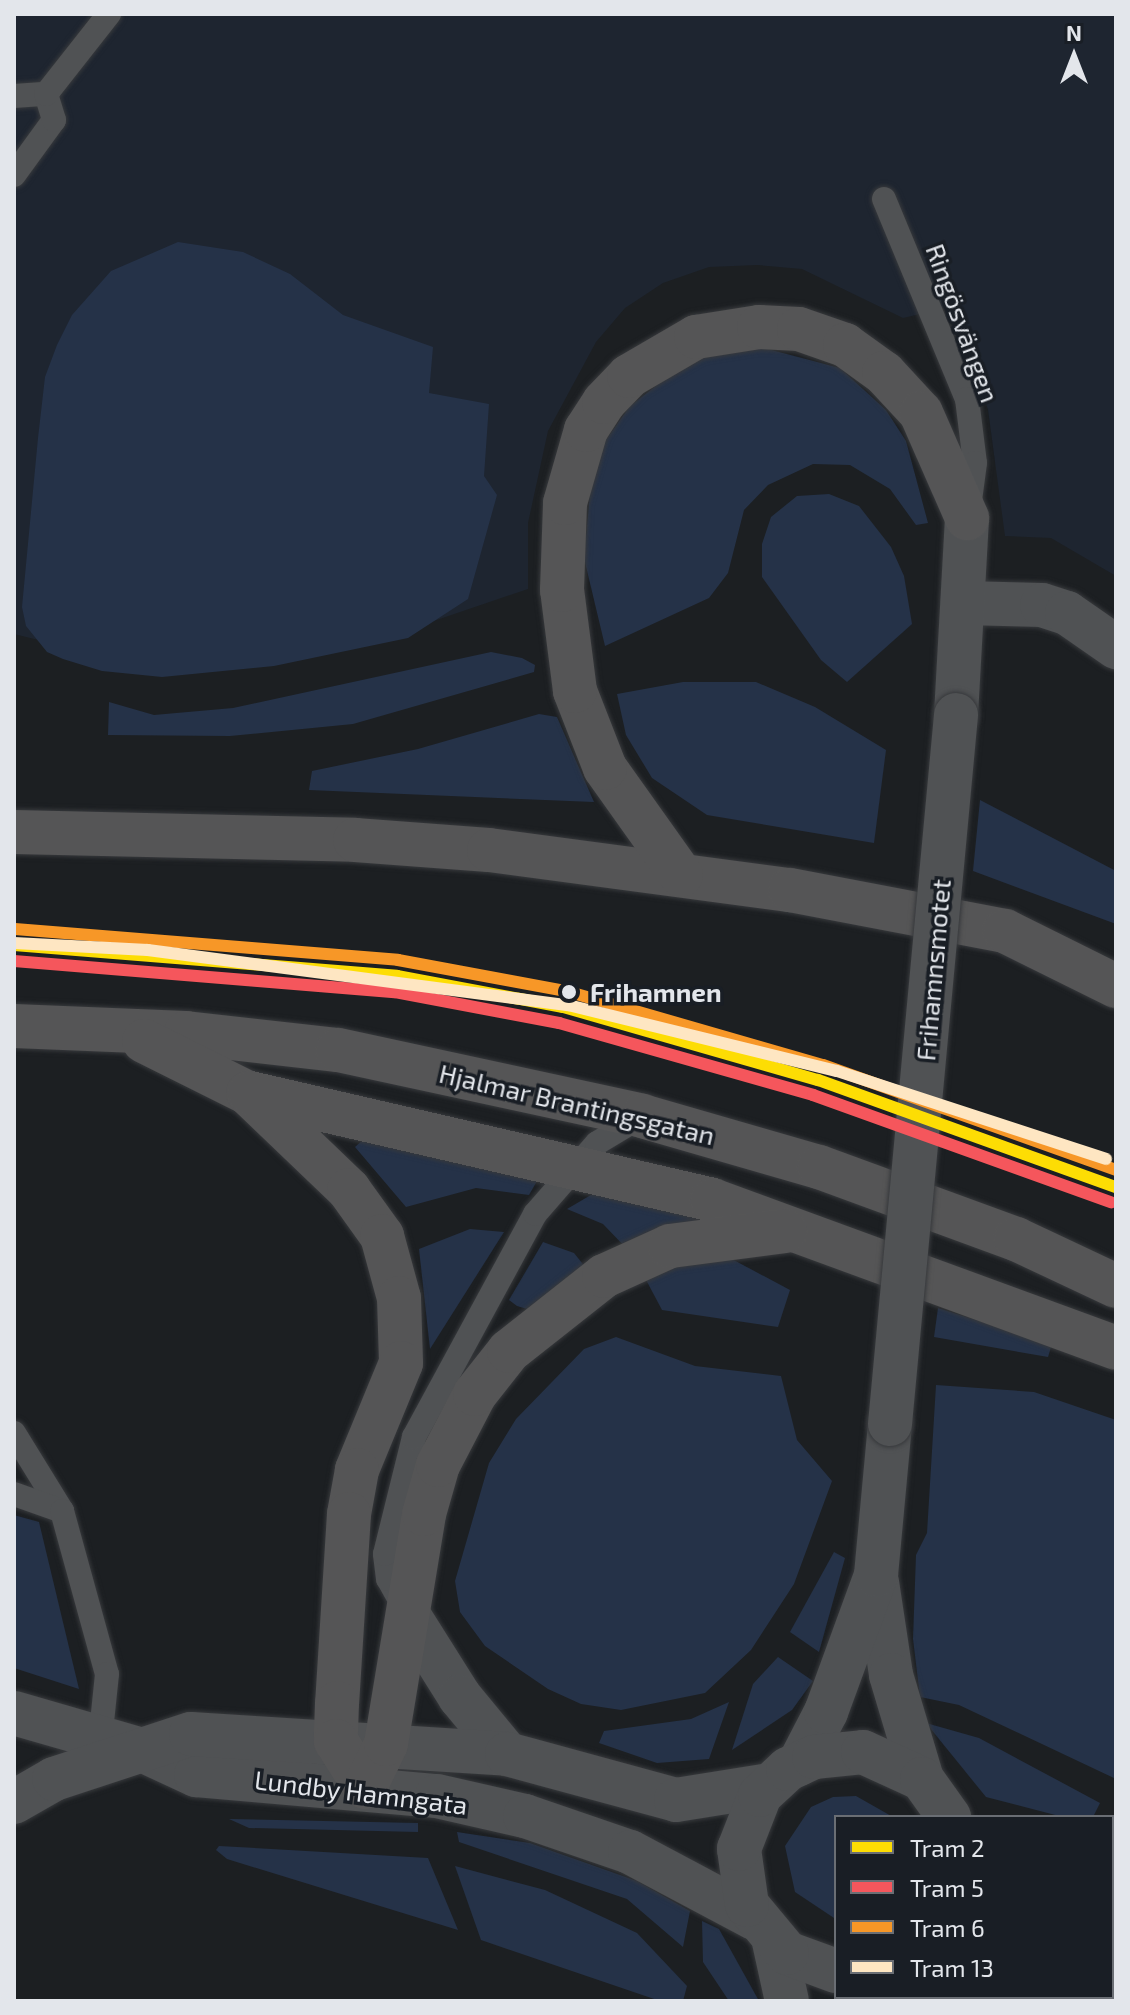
<!DOCTYPE html>
<meta charset="utf-8">
<style>
body{margin:0}
#map{position:relative;width:1130px;height:2015px;overflow:hidden;background:#1c1f22;font-family:"Exo 2",sans-serif}
div>[style]{position:absolute}
.built>*{inset:0;background:#1e2530}
.green>*{inset:0;background:#253248}
.roads{filter:drop-shadow(0 0 2px #37393c) drop-shadow(0 0 2px #37393c)}
.service>*{height:24px;margin:-12px;padding:0 12px;transform-origin:12px;border-radius:12px;background:#505254}
.minor>*{height:44px;margin:-22px;padding:0 22px;transform-origin:22px;border-radius:22px;background:#505254}
.secondary>*{height:44px;margin:-22px;padding:0 22px;transform-origin:22px;border-radius:22px;background:#555556}
.bridges{filter:drop-shadow(0 0 2px #37393c) drop-shadow(0 0 2px #37393c)}
.minor-bridge>*{height:44px;margin:-22px;padding:0 22px;transform-origin:22px;border-radius:22px;background:#505254}
.tram-1>*{height:12px;margin:-6px;padding:0 6px;transform-origin:6px;border-radius:6px;background:#fddd04}
.tram-2>*{height:12px;margin:-6px;padding:0 6px;transform-origin:6px;border-radius:6px;background:#f5565c}
.tram-3>*{height:12px;margin:-6px;padding:0 6px;transform-origin:6px;border-radius:6px;background:#f79727}
.tram-4>*{height:12px;margin:-6px;padding:0 6px;transform-origin:6px;border-radius:6px;background:#fee6c2}
.dots>*{width:22px;height:22px;translate:-50% -50%;box-sizing:border-box;border:4px solid #191e25;border-radius:50%}
span{translate:-50% -50%;white-space:nowrap;text-align:center;line-height:1.15;-webkit-text-stroke:7px #191e25;paint-order:stroke}
.street-label{font-size:26px;color:#e3e6eb}
.stop-label{font-size:26px;color:#e3e6eb;font-weight:700}
.left{translate:0 -50%;text-align:left}
.frame{position:absolute;inset:0;border:16px solid #e3e6eb;pointer-events:none}
.legend{position:absolute;left:834px;top:1815px;width:280px;height:184px;box-sizing:border-box;background:#191e25;border:2px solid #6a6e74;margin:0;padding:10px 14px;list-style:none;font-size:24px;color:#e3e6eb}
.legend li{display:flex;align-items:center;gap:16px;height:40px}
.legend b{width:40px;border:2px solid #6a6e74}
.north{position:absolute;left:1034px;top:16px;width:80px;height:80px;-webkit-text-stroke:6px #191e25;paint-order:stroke;rotate:0deg;font-size:22px;font-weight:700;line-height:32px;text-align:center;color:#e3e6eb}
.north::after{content:'';display:block;margin:auto;width:28px;height:36px;background:#e3e6eb;clip-path:polygon(50% 0,100% 100%,50% 72%,0 100%)}
</style>
<div id="map">
<div class="built">
<div style="clip-path:polygon(14px 14px,1116px 14px,1116px 576px,1051px 538px,1005px 536px,988px 410px,954px 306px,903px 318px,802px 269px,757px 265px,709px 267px,663px 283px,625px 308px,596px 342px,548px 431px,528px 523px,528px 589px,378px 640px,157px 669px,14px 634px)"></div>
</div>
<div class="green">
<div style="clip-path:polygon(178px 242px,243px 252px,290px 274px,343px 315px,433px 347px,429px 393px,489px 404px,484px 476px,497px 495px,468px 599px,408px 638px,274px 666px,162px 677px,102px 671px,63px 659px,47px 652px,26px 626px,22px 607px,38px 438px,45px 377px,57px 345px,72px 315px,111px 271px)"></div>
<div style="clip-path:polygon(760px 347px,840px 368px,886px 410px,906px 441px,928px 523px,916px 525px,890px 489px,850px 465px,813px 464px,768px 485px,744px 510px,728px 573px,709px 598px,605px 646px,584px 558px,591px 482px,605px 441px,630px 406px,692px 358px)"></div>
<div style="clip-path:polygon(829px 494px,859px 506px,891px 547px,904px 576px,912px 624px,847px 682px,821px 660px,762px 577px,762px 544px,771px 517px,797px 496px)"></div>
<div style="clip-path:polygon(491px 652px,522px 658px,535px 665px,534px 672px,353px 724px,230px 736px,108px 735px,109px 702px,154px 715px,233px 708px)"></div>
<div style="clip-path:polygon(683px 682px,756px 682px,815px 707px,886px 750px,874px 843px,707px 815px,652px 778px,626px 735px,617px 694px)"></div>
<div style="clip-path:polygon(539px 714px,557px 717px,594px 802px,309px 790px,312px 771px,418px 749px)"></div>
<div style="clip-path:polygon(980px 800px,1116px 871px,1116px 924px,973px 871px)"></div>
<div style="clip-path:polygon(365px 1138px,537px 1181px,529px 1195px,476px 1188px,406px 1207px,355px 1147px)"></div>
<div style="clip-path:polygon(596px 1192px,701px 1218px,701px 1223px,627px 1249px,603px 1224px,567px 1209px)"></div>
<div style="clip-path:polygon(470px 1229px,504px 1232px,430px 1349px,419px 1249px)"></div>
<div style="clip-path:polygon(543px 1242px,574px 1253px,586px 1268px,527px 1309px,517px 1306px,509px 1300px)"></div>
<div style="clip-path:polygon(728px 1257px,790px 1290px,778px 1327px,662px 1310px,645px 1278px,663px 1267px)"></div>
<div style="clip-path:polygon(938px 1308px,1052px 1344px,1048px 1357px,934px 1337px)"></div>
<div style="clip-path:polygon(616px 1337px,695px 1366px,781px 1376px,797px 1440px,832px 1481px,794px 1584px,751px 1650px,705px 1693px,621px 1710px,581px 1704px,548px 1689px,485px 1646px,460px 1612px,455px 1581px,489px 1463px,516px 1419px,584px 1349px)"></div>
<div style="clip-path:polygon(936px 1385px,1034px 1392px,1116px 1420px,1116px 1779px,959px 1705px,920px 1697px,913px 1639px,916px 1555px,927px 1533px)"></div>
<div style="clip-path:polygon(14px 1515px,39px 1522px,79px 1689px,14px 1668px)"></div>
<div style="clip-path:polygon(834px 1552px,845px 1558px,819px 1652px,790px 1632px)"></div>
<div style="clip-path:polygon(778px 1657px,813px 1681px,792px 1710px,732px 1750px,753px 1684px)"></div>
<div style="clip-path:polygon(729px 1702px,709px 1759px,657px 1763px,599px 1743px,604px 1731px,691px 1719px)"></div>
<div style="clip-path:polygon(926px 1723px,979px 1738px,1100px 1803px,1094px 1815px,1063px 1817px,986px 1797px)"></div>
<div style="clip-path:polygon(856px 1796px,893px 1817px,836px 1817px,834px 1918px,795px 1892px,785px 1846px,811px 1807px,833px 1797px)"></div>
<div style="clip-path:polygon(229px 1819px,418px 1823px,418px 1832px,249px 1828px)"></div>
<div style="clip-path:polygon(457px 1832px,530px 1843px,637px 1881px,690px 1911px,683px 1947px,627px 1899px,459px 1842px)"></div>
<div style="clip-path:polygon(219px 1846px,428px 1858px,458px 1930px,227px 1859px,216px 1850px)"></div>
<div style="clip-path:polygon(455px 1866px,545px 1890px,637px 1933px,687px 1986px,683px 2001px,660px 2001px,481px 1940px)"></div>
<div style="clip-path:polygon(702px 1921px,719px 1929px,759px 2001px,729px 2001px,703px 1962px)"></div>
</div>
<div class="roads">
<div class="service">
<div style="left:14px;top:96px;width:32px;rotate:-4deg"></div>
<div style="left:14px;top:175px;width:68px;rotate:-54deg"></div>
<div style="left:54px;top:120px;width:27px;rotate:-107deg"></div>
<div style="left:46px;top:94px;width:102px;rotate:-51.8deg"></div>
<div style="left:884px;top:199px;width:217px;rotate:67.5deg"></div>
<div style="left:967px;top:399px;width:64px;rotate:82.9deg"></div>
<div style="left:975px;top:463px;width:45px;rotate:97.6deg"></div>
<div style="left:14px;top:1433px;width:92px;rotate:58.4deg"></div>
<div style="left:14px;top:1494px;width:51px;rotate:19.5deg"></div>
<div style="left:62px;top:1511px;width:169px;rotate:74.6deg"></div>
<div style="left:107px;top:1674px;width:68px;rotate:95.9deg"></div>
<div style="left:406px;top:1611px;width:37px;rotate:-119deg"></div>
<div style="left:388px;top:1579px;width:25px;rotate:-97deg"></div>
<div style="left:385px;top:1554px;width:121px;rotate:-76.1deg"></div>
<div style="left:414px;top:1437px;width:254px;rotate:-61.5deg"></div>
<div style="left:535px;top:1214px;width:94px;rotate:-48.9deg"></div>
<div style="left:597px;top:1143px;width:52px;rotate:-31deg"></div>
</div>
<div class="minor">
<div style="left:965px;top:603px;width:77px;rotate:1.5deg"></div>
<div style="left:1042px;top:605px;width:26px;rotate:18deg"></div>
<div style="left:1067px;top:613px;width:60px;rotate:34.8deg"></div>
<div style="left:956px;top:715px;width:197px;rotate:-86.8deg"></div>
<div style="left:877px;top:1582px;width:94px;rotate:81.4deg"></div>
<div style="left:891px;top:1675px;width:109px;rotate:73.4deg"></div>
<div style="left:409px;top:1616px;width:96px;rotate:57.8deg"></div>
<div style="left:460px;top:1697px;width:74px;rotate:50.5deg"></div>
<div style="left:14px;top:1713px;width:133px;rotate:16.1deg"></div>
<div style="left:142px;top:1750px;width:60px;rotate:24.8deg"></div>
<div style="left:196px;top:1775px;width:242px;rotate:5deg"></div>
<div style="left:437px;top:1796px;width:90px;rotate:12.8deg"></div>
<div style="left:525px;top:1816px;width:111px;rotate:18.9deg"></div>
<div style="left:630px;top:1852px;width:140px;rotate:28deg"></div>
<div style="left:799px;top:1764px;width:59px;rotate:-62.6deg"></div>
<div style="left:826px;top:1712px;width:146px;rotate:-69.9deg"></div>
<div style="left:876px;top:1575px;width:152px;rotate:-84.7deg"></div>
<div style="left:14px;top:1802px;width:46px;rotate:-29.9deg"></div>
<div style="left:54px;top:1779px;width:144px;rotate:-18.2deg"></div>
<div style="left:191px;top:1734px;width:317px;rotate:3.6deg"></div>
<div style="left:507px;top:1754px;width:175px;rotate:15.2deg"></div>
<div style="left:676px;top:1800px;width:95px;rotate:-9.1deg"></div>
<div style="left:1112px;top:1887px;width:4px;rotate:27deg"></div>
<div style="left:774px;top:1942px;width:60px;rotate:77.6deg"></div>
<div style="left:836px;top:1971px;width:52px;rotate:-159.8deg"></div>
<div style="left:787px;top:1953px;width:62px;rotate:-129.8deg"></div>
<div style="left:747px;top:1905px;width:57px;rotate:-98.1deg"></div>
<div style="left:739px;top:1849px;width:58px;rotate:-68.7deg"></div>
<div style="left:760px;top:1795px;width:38px;rotate:-43deg"></div>
<div style="left:788px;top:1769px;width:29px;rotate:-25deg"></div>
<div style="left:814px;top:1757px;width:49px;rotate:-5.8deg"></div>
<div style="left:863px;top:1752px;width:65px;rotate:24.6deg"></div>
<div style="left:922px;top:1779px;width:47px;rotate:54.6deg"></div>
<div style="left:878px;top:2001px;width:4px;rotate:-63deg"></div>
</div>
<div class="secondary">
<div style="left:14px;top:832px;width:341px;rotate:1.3deg"></div>
<div style="left:355px;top:840px;width:134px;rotate:4.3deg"></div>
<div style="left:489px;top:850px;width:304px;rotate:7.6deg"></div>
<div style="left:790px;top:890px;width:219px;rotate:10.8deg"></div>
<div style="left:1005px;top:931px;width:124px;rotate:26.4deg"></div>
<div style="left:681px;top:875px;width:131px;rotate:-125.4deg"></div>
<div style="left:605px;top:768px;width:83px;rotate:-111.3deg"></div>
<div style="left:575px;top:691px;width:102px;rotate:-97.3deg"></div>
<div style="left:562px;top:590px;width:87px;rotate:-88deg"></div>
<div style="left:565px;top:503px;width:76px;rotate:-74deg"></div>
<div style="left:586px;top:430px;width:33px;rotate:-57deg"></div>
<div style="left:604px;top:402px;width:36px;rotate:-46deg"></div>
<div style="left:629px;top:376px;width:78px;rotate:-30.2deg"></div>
<div style="left:696px;top:337px;width:64px;rotate:-9deg"></div>
<div style="left:759px;top:327px;width:40px;rotate:2.9deg"></div>
<div style="left:799px;top:329px;width:49px;rotate:19.2deg"></div>
<div style="left:845px;top:345px;width:48px;rotate:35.7deg"></div>
<div style="left:884px;top:373px;width:54px;rotate:47.2deg"></div>
<div style="left:921px;top:413px;width:115px;rotate:66.3deg"></div>
<div style="left:14px;top:1026px;width:172px;rotate:2.3deg"></div>
<div style="left:186px;top:1033px;width:153px;rotate:6.4deg"></div>
<div style="left:338px;top:1050px;width:311px;rotate:12.2deg"></div>
<div style="left:642px;top:1116px;width:184px;rotate:16.1deg"></div>
<div style="left:819px;top:1167px;width:210px;rotate:20.1deg"></div>
<div style="left:1016px;top:1239px;width:110px;rotate:25.2deg"></div>
<div style="left:144px;top:1041px;width:116px;rotate:26.6deg"></div>
<div style="left:248px;top:1093px;width:140px;rotate:43.8deg"></div>
<div style="left:349px;top:1190px;width:57px;rotate:54.3deg"></div>
<div style="left:382px;top:1236px;width:64px;rotate:74.7deg"></div>
<div style="left:399px;top:1298px;width:65px;rotate:88.2deg"></div>
<div style="left:401px;top:1363px;width:116px;rotate:112.4deg"></div>
<div style="left:357px;top:1470px;width:45px;rotate:100.3deg"></div>
<div style="left:349px;top:1514px;width:189px;rotate:93.6deg"></div>
<div style="left:337px;top:1703px;width:38px;rotate:92deg"></div>
<div style="left:336px;top:1741px;width:54px;rotate:57.8deg"></div>
<div style="left:250px;top:1093px;width:474px;rotate:13deg"></div>
<div style="left:712px;top:1200px;width:430px;rotate:20.1deg"></div>
<div style="left:365px;top:1787px;width:48px;rotate:-64deg"></div>
<div style="left:386px;top:1744px;width:233px;rotate:-80.6deg"></div>
<div style="left:424px;top:1514px;width:51px;rotate:-74.1deg"></div>
<div style="left:438px;top:1465px;width:80px;rotate:-62.5deg"></div>
<div style="left:475px;top:1394px;width:55px;rotate:-51.7deg"></div>
<div style="left:509px;top:1351px;width:121px;rotate:-38.3deg"></div>
<div style="left:604px;top:1276px;width:72px;rotate:-24.4deg"></div>
<div style="left:670px;top:1246px;width:116px;rotate:-7.4deg"></div>
</div>
</div>
<div class="bridges">
<div class="minor-bridge">
<div style="left:890px;top:1424px;width:712px;rotate:-84.68deg"></div>
</div>
</div>
<div class="tram-1">
<div style="left:14px;top:945px;width:384px;rotate:4.6deg"></div>
<div style="left:397px;top:976px;width:169px;rotate:10.6deg"></div>
<div style="left:563px;top:1007px;width:265px;rotate:16deg"></div>
<div style="left:818px;top:1080px;width:317px;rotate:19.8deg"></div>
</div>
<div class="tram-2">
<div style="left:14px;top:961px;width:382px;rotate:4.7deg"></div>
<div style="left:395px;top:992px;width:167px;rotate:10.7deg"></div>
<div style="left:559px;top:1023px;width:264px;rotate:15.8deg"></div>
<div style="left:813px;top:1095px;width:317px;rotate:19.8deg"></div>
</div>
<div class="tram-3">
<div style="left:15px;top:929px;width:384px;rotate:4.6deg"></div>
<div style="left:398px;top:960px;width:171px;rotate:10.5deg"></div>
<div style="left:566px;top:991px;width:267px;rotate:16.1deg"></div>
<div style="left:823px;top:1065px;width:311px;rotate:19.7deg"></div>
</div>
<div class="tram-4">
<div style="left:14px;top:943px;width:134px;rotate:3deg"></div>
<div style="left:148px;top:950px;width:424px;rotate:7.5deg"></div>
<div style="left:568px;top:1005px;width:277px;rotate:13.8deg"></div>
<div style="left:837px;top:1071px;width:283px;rotate:18.1deg"></div>
</div>
<div class="dots">
<div style="left:569px;top:992px;background:#e3e6eb"></div>
</div>
<div class="street-label">
<span style="left:963px;top:323px;rotate:70deg">Ringösvängen</span>
<span style="left:933px;top:970px;rotate:-85deg">Frihamnsmotet</span>
<span style="left:577px;top:1104px;rotate:13deg">Hjalmar Brantingsgatan</span>
<span style="left:361px;top:1792px;rotate:7deg">Lundby Hamngata</span>
</div>
<div class="stop-label">
<span class="left" style="left:590px;top:992px">Frihamnen</span>
</div>
<div class="frame"></div>
<ul class="legend">
<li><b style="height:10px;background:#fddd04"></b>Tram 2</li>
<li><b style="height:10px;background:#f5565c"></b>Tram 5</li>
<li><b style="height:10px;background:#f79727"></b>Tram 6</li>
<li><b style="height:10px;background:#fee6c2"></b>Tram 13</li>
</ul>
<div class="north">N</div>
</div>
